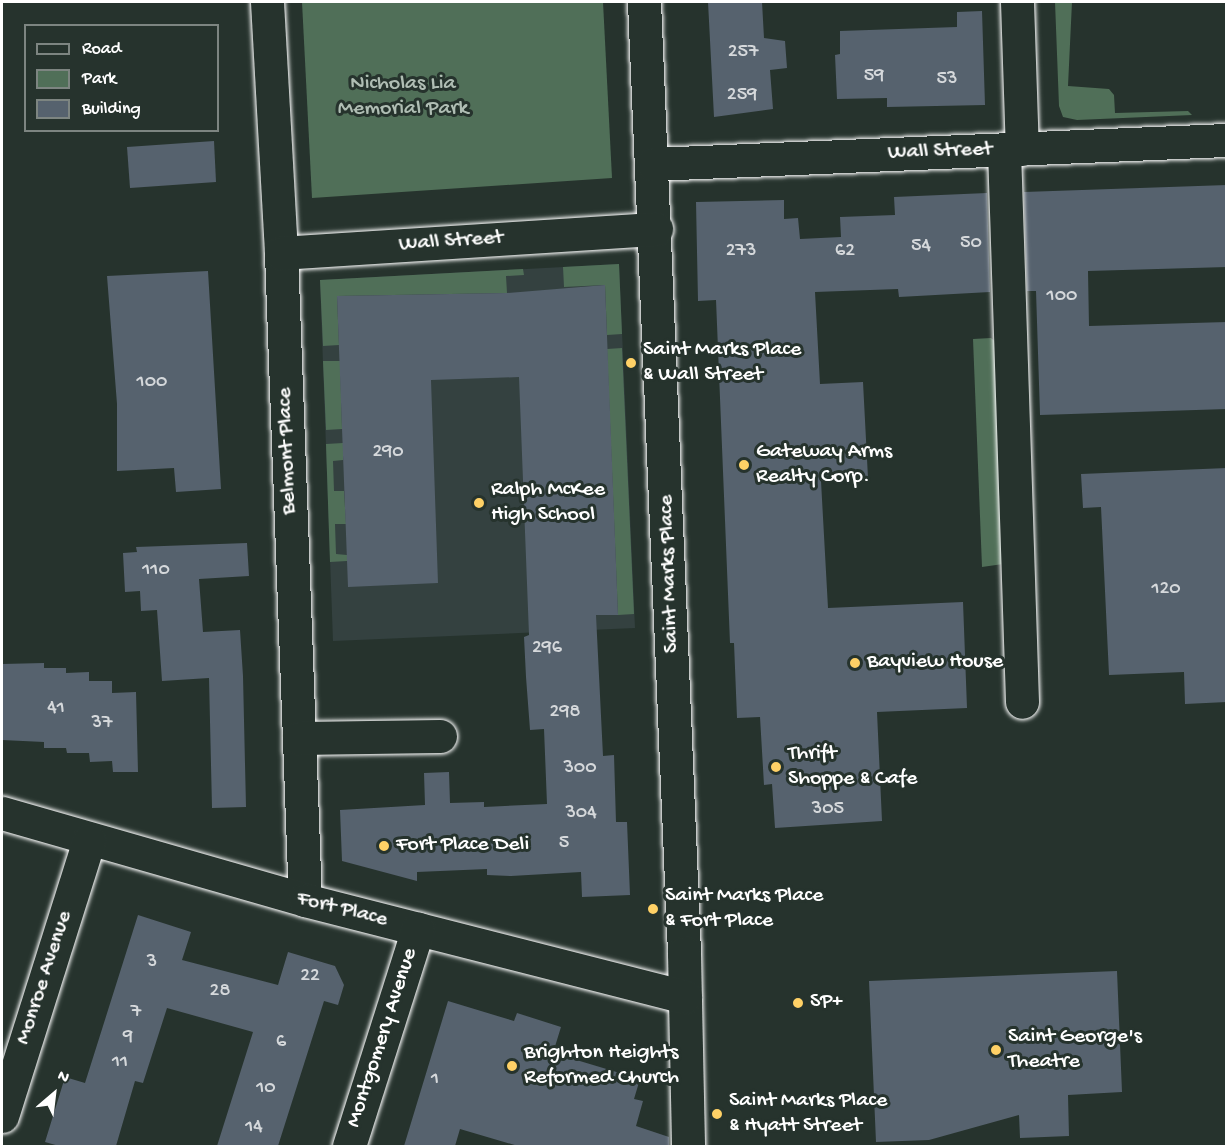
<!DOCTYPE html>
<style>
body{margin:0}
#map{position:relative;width:1228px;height:1148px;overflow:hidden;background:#26332d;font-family:"Gochi Hand",sans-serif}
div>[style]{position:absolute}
.built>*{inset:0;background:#344140}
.green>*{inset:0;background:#506f58}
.building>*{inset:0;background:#56626e}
.roads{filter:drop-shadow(0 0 2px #fff) drop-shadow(0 0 2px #fff)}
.minor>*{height:33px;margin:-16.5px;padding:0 16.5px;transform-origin:16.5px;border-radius:16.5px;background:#26332d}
.dots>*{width:16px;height:16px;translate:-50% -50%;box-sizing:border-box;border:3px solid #26332d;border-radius:50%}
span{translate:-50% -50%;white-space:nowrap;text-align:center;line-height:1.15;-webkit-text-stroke:6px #26332d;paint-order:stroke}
.number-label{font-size:20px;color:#d5d8db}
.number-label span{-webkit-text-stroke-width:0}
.park-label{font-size:22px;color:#b0beb4}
.street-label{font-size:22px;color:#fff}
.poi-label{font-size:22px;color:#fff}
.left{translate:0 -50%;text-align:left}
.frame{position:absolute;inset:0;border:3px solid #fff;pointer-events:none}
.legend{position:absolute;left:24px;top:24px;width:195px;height:108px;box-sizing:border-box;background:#26332d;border:2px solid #7d8581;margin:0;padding:8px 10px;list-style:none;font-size:18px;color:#fff}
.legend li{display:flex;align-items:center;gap:12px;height:30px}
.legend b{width:30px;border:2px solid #7d8581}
.north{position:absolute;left:24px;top:1064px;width:60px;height:60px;-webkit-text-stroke:4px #26332d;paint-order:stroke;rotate:28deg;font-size:16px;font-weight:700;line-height:24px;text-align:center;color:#fff}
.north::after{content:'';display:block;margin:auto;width:21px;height:27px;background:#fff;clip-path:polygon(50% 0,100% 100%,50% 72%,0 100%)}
</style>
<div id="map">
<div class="built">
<div style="clip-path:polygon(619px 264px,635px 628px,333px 641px,320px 280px)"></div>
</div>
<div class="green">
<div style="clip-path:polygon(302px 2px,603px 2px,612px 178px,312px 198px)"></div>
<div style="clip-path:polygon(1055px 2px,1072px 2px,1068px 86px,1109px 89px,1114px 95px,1115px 113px,1188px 111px,1192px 115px,1077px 120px,1063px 117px,1059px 106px)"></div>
<div style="clip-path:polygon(619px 264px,622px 334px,607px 335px,605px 285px,564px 287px,563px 267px)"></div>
<div style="clip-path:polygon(523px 269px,524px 275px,506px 276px,507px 293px,337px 296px,339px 345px,323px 346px,320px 280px)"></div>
<div style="clip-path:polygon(991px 338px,998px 344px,1003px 564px,982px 567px,973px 339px)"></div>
<div style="clip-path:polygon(622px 348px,634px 614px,618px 615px,607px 349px)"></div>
<div style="clip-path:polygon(323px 361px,340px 361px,342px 429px,326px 430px)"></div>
<div style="clip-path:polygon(343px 443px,343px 460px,333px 461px,334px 491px,344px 491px,346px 524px,335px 524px,336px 554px,347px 555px,347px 561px,330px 562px,326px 444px)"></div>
</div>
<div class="building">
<div style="clip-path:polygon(708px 2px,762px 2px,764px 38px,785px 41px,787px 68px,770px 70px,773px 109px,714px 117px)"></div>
<div style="clip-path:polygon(982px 11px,985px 105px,887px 107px,887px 98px,837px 99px,835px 55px,840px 54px,840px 31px,957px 27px,957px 12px)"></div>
<div style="clip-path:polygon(214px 141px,216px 182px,130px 188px,127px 147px)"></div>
<div style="clip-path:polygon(1227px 185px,1227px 267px,1088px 271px,1089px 326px,1227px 322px,1227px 409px,1040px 415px,1036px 291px,1027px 291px,1024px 192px)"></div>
<div style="clip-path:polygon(987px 193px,990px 292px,899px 297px,898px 289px,815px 292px,820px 384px,863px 382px,868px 478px,821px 481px,828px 608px,963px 602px,967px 708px,877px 712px,882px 821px,775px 828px,772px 784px,764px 785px,760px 717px,737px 718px,734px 643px,730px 643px,716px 300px,698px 301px,696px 202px,784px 200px,784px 219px,798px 218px,800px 239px,841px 237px,840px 217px,895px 215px,894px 197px)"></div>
<div style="clip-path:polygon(208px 271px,221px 489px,176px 492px,174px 468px,117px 471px,117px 404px,107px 276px)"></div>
<div style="clip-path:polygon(605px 285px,618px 615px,596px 615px,603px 756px,614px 755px,616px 822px,627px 822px,630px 895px,582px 897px,581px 872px,511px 876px,487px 875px,487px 869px,417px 872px,417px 881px,342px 861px,340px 810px,425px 805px,424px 773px,449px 772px,450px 803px,484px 802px,484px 807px,547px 804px,544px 729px,530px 730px,526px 677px,524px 637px,529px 635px,519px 377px,431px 380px,438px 583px,348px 587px,337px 296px,507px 293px)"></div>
<div style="clip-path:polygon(1227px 468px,1227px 702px,1185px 704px,1184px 672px,1109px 675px,1101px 507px,1083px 508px,1081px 474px)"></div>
<div style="clip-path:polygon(247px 543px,249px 576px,199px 579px,203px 632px,240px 630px,243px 676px,246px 807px,212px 808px,209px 678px,162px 681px,157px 610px,141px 611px,140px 591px,125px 592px,123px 553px,137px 552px,136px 547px)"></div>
<div style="clip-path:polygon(44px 663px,44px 668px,66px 668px,66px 673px,89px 672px,89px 681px,112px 681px,112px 693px,136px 692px,138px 772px,113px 772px,112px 761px,90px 762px,89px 753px,67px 753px,66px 748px,44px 748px,44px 742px,2px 740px,2px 664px)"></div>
<div style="clip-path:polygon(138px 915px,191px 932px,182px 960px,278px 985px,288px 952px,335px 966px,344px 985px,338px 1005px,324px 1001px,278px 1146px,217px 1146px,253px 1032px,167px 1008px,143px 1083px,135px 1081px,116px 1146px,59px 1146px,45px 1142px,65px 1077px,85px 1083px)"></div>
<div style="clip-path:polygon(1117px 971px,1122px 1092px,1068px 1095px,1069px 1136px,1020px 1138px,1019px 1115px,929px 1140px,876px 1142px,869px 981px)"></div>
<div style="clip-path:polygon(448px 1001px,514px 1021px,517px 1013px,561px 1027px,553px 1053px,640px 1079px,634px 1099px,643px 1101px,636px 1126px,669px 1137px,669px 1146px,518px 1146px,460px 1129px,455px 1146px,404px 1146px)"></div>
</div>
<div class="roads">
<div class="minor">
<div style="left:267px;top:2px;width:251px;rotate:86.8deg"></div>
<div style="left:281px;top:253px;width:647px;rotate:87.88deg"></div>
<div style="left:644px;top:2px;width:952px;rotate:87.59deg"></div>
<div style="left:684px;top:953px;width:193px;rotate:88.8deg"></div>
<div style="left:1017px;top:2px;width:147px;rotate:88.1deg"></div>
<div style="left:1004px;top:150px;width:552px;rotate:88.13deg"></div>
<div style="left:653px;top:164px;width:574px;rotate:-2.4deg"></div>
<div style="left:281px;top:253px;width:376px;rotate:-3.7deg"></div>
<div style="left:299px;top:738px;width:141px;rotate:-0.8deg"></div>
<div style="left:2px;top:813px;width:315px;rotate:16deg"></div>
<div style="left:305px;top:900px;width:392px;rotate:14.3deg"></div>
<div style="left:2px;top:1116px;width:289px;rotate:-72.5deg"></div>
<div style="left:349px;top:1146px;width:228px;rotate:-72.4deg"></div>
</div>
</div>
<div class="dots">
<div style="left:631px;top:363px;background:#ffd166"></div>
<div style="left:744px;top:465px;background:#ffd166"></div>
<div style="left:479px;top:503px;background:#ffd166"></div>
<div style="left:855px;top:663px;background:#ffd166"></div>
<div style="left:776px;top:767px;background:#ffd166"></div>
<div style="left:384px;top:846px;background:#ffd166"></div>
<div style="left:653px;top:909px;background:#ffd166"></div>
<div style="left:798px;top:1003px;background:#ffd166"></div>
<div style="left:996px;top:1050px;background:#ffd166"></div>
<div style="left:512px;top:1066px;background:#ffd166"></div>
<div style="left:717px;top:1114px;background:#ffd166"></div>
</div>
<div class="number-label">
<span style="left:743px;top:52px">257</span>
<span style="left:874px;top:76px">59</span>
<span style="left:947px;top:79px">53</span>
<span style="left:742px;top:95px">259</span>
<span style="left:971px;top:243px">50</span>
<span style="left:921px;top:246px">54</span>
<span style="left:741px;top:251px">273</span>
<span style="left:845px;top:251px">62</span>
<span style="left:1062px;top:296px">100</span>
<span style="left:152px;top:382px">100</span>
<span style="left:388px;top:452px">290</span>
<span style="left:156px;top:570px">110</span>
<span style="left:1166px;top:589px">120</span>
<span style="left:547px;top:648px">296</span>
<span style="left:56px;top:708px">41</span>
<span style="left:565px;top:712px">298</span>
<span style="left:102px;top:723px">37</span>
<span style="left:580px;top:768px">300</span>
<span style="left:828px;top:809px">305</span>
<span style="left:581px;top:813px">304</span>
<span style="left:564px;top:843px">5</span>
<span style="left:152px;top:962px">3</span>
<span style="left:310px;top:976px">22</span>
<span style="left:220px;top:991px">28</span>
<span style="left:136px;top:1012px">7</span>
<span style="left:128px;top:1037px">9</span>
<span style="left:281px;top:1042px">6</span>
<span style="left:120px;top:1062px">11</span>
<span style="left:435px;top:1079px">1</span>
<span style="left:266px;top:1088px">10</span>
<span style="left:254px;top:1127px">14</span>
</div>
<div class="park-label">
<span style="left:403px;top:97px">Nicholas Lia<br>Memorial Park</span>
</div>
<div class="street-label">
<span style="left:940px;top:152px;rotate:-2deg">Wall Street</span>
<span style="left:451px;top:242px;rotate:-4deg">Wall Street</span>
<span style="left:288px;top:451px;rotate:-92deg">Belmont Place</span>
<span style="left:670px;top:574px;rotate:-92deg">Saint Marks Place</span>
<span style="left:342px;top:910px;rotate:14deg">Fort Place</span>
<span style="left:45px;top:978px;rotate:-72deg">Monroe Avenue</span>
<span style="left:383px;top:1038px;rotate:-72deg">Montgomery Avenue</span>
</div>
<div class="poi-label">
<span class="left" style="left:643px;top:363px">Saint Marks Place<br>&amp; Wall Street</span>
<span class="left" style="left:756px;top:465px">Gateway Arms<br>Realty Corp.</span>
<span class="left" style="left:491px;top:503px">Ralph McKee<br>High School</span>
<span class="left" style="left:867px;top:663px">Bayview House</span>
<span class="left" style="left:788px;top:767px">Thrift<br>Shoppe &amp; Cafe</span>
<span class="left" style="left:396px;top:846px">Fort Place Deli</span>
<span class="left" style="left:665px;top:909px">Saint Marks Place<br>&amp; Fort Place</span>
<span class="left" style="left:810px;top:1003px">SP+</span>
<span class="left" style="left:1008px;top:1050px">Saint George's<br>Theatre</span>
<span class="left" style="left:524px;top:1066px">Brighton Heights<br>Reformed Church</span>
<span class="left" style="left:729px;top:1114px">Saint Marks Place<br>&amp; Hyatt Street</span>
</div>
<div class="frame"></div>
<ul class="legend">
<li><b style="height:8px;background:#26332d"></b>Road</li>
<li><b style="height:16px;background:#506f58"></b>Park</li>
<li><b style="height:16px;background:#56626e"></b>Building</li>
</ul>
<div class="north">N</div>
</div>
